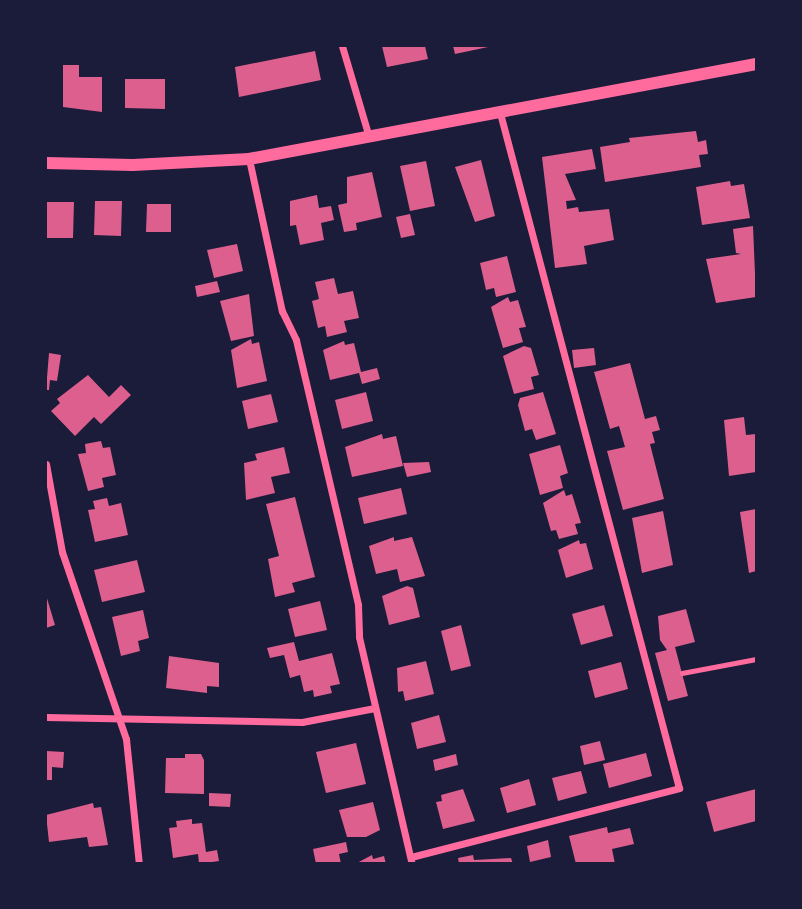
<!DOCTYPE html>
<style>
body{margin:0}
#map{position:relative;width:802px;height:909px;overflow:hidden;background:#1b1b3a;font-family:Montserrat,sans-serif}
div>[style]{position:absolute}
.building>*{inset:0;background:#dd5f8e}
.path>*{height:4.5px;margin:-2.25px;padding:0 2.25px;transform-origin:2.25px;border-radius:2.25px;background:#ff6b9d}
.minor>*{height:7px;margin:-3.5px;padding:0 3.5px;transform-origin:3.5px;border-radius:3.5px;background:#ff6b9d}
.tertiary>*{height:12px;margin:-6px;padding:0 6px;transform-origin:6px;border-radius:6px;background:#ff6b9d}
span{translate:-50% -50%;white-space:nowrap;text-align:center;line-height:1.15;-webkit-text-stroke:5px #1b1b3a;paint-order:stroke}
.frame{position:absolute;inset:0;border:47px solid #1b1b3a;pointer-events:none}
</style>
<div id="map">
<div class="building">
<div style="clip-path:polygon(382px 46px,425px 46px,428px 59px,387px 67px)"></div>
<div style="clip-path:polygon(453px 46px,488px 46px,488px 47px,455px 54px)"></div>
<div style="clip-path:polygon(315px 51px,321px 80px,239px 97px,235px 67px)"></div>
<div style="clip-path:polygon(63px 65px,79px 65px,79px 77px,102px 77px,102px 112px,63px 107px)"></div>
<div style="clip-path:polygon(125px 79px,165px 79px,165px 109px,125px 108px)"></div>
<div style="clip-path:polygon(696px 131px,698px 142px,706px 140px,708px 154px,699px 155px,701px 167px,605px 182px,600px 147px,630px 142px,629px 138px)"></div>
<div style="clip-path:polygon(592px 149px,596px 169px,565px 174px,576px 200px,566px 201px,567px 209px,578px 207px,579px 212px,609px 209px,614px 240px,584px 246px,587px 264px,555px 268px,542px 157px)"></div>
<div style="clip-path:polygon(481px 160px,495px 216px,475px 222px,455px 167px)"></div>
<div style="clip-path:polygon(426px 161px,435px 206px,410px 211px,400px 166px)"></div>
<div style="clip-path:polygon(372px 172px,382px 217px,356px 223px,357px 230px,344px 232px,338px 205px,347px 203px,347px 177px)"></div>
<div style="clip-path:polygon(730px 181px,731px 186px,744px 184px,750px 218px,702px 225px,696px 187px)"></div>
<div style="clip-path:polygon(317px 195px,319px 208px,331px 206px,334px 220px,321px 223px,324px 240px,300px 245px,296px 225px,290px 226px,290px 201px)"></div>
<div style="clip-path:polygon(95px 201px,122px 201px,121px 236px,94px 235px)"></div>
<div style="clip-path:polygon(46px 202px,74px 202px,73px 238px,46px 238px)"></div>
<div style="clip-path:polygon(147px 204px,171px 204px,171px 232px,146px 232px)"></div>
<div style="clip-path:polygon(410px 214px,415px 235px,401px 238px,396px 217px)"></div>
<div style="clip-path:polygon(753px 226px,756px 297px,716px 303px,706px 259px,741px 254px,736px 253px,733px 229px)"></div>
<div style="clip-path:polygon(237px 244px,243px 271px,214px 278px,207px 250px)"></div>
<div style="clip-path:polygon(507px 256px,516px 292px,496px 297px,494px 288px,486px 290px,480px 263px)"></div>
<div style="clip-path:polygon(334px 278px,338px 294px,353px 291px,359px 318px,344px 321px,347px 332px,327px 337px,325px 326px,318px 328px,312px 301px,319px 299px,315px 282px)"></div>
<div style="clip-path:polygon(217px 281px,220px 292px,197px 297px,195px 286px)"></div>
<div style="clip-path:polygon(249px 294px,254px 336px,231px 341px,220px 301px)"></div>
<div style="clip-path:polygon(508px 297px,510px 302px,518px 300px,526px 327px,519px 328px,523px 342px,503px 348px,491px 307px)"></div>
<div style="clip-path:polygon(251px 339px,252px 344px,259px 342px,267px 381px,237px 388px,231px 350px)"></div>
<div style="clip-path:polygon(344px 341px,345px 345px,354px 343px,361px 372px,377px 368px,380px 379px,362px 384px,359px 373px,330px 380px,323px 350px)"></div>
<div style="clip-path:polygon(524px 346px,531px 348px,539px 375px,531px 377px,534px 389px,514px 394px,503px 356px)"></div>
<div style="clip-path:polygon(594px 348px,596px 365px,574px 368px,572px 350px)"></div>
<div style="clip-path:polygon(49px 353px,61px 355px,57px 381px,50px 380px,49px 390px,46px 390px)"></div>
<div style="clip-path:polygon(630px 363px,645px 419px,656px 416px,660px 430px,652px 432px,655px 443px,650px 444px,664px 499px,623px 510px,607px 451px,625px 447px,619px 426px,610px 429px,594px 372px)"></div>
<div style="clip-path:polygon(88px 375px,109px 397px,121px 385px,131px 395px,101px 424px,94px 417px,75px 436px,51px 411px,60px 403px,57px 399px)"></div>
<div style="clip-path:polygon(366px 392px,373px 421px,342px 429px,335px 400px)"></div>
<div style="clip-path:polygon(543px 392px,556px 434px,536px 440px,532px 429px,525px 431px,518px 405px,520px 398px)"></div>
<div style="clip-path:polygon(271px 394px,278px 422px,248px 429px,242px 401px)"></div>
<div style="clip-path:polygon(744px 417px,746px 435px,756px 434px,756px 472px,729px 476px,724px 420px)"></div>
<div style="clip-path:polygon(382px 434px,383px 439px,396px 436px,403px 466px,352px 477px,345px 447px)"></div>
<div style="clip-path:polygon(101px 441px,103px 448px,110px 447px,116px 475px,102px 478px,104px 487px,88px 491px,78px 454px,86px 453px,85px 444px)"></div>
<div style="clip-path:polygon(560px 445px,568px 473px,560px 476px,563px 488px,540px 495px,529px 454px)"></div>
<div style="clip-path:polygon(284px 447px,290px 473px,271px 477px,275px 493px,246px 500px,244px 463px,257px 460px,255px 454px)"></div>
<div style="clip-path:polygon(429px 462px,431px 472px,407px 477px,403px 463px)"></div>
<div style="clip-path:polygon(401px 488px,407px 514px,364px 524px,358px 498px)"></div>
<div style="clip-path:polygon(564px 490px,566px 496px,572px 494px,581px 523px,575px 524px,578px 534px,559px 539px,556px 530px,551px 531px,543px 503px)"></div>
<div style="clip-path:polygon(295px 497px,315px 577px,292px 583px,295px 592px,275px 597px,268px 559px,279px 556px,266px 504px)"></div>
<div style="clip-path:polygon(107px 498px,109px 506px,121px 503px,128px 535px,95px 542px,88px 510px,95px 509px,93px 501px)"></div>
<div style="clip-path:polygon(756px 509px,756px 571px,749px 573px,740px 512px)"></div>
<div style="clip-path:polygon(663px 511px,673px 565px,642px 573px,632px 518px)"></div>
<div style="clip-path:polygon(394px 537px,394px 541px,412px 537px,425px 576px,400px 582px,397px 569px,376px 574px,369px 546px)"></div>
<div style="clip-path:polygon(579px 540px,580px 544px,586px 543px,593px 569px,566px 578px,558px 550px)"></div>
<div style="clip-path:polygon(137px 560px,145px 592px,102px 602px,94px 570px)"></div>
<div style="clip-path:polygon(407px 586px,413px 588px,420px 617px,389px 625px,382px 596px)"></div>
<div style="clip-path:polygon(46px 595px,55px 625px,46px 628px)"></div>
<div style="clip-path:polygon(320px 601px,327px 630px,295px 637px,288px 609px)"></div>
<div style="clip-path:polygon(604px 605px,613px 636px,581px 645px,572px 614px)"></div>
<div style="clip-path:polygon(686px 609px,695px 642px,675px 647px,688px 696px,668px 701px,655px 653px,667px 650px,660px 640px,658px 616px)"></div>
<div style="clip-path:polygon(143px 610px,149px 638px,138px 641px,140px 651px,121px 656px,112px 617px)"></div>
<div style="clip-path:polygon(461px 625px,471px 666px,451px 671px,441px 631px)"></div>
<div style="clip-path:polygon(294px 642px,299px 661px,332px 653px,340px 684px,330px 686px,332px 693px,314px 697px,313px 690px,304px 692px,300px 675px,290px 678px,284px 655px,270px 658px,267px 648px)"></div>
<div style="clip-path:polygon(169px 656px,219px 663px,219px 687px,207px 686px,207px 693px,166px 688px)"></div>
<div style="clip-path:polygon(426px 661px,434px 694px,405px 701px,403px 691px,398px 692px,397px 668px)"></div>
<div style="clip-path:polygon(621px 662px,628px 689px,595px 698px,588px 671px)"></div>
<div style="clip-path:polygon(439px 715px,446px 742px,417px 749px,411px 723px)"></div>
<div style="clip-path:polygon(600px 741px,605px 760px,584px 765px,580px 746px)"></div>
<div style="clip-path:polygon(356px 743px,366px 784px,326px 793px,316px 752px)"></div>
<div style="clip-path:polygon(46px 751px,64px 752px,63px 768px,52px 767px,52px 780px,46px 780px)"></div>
<div style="clip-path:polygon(646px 753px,652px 776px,609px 788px,603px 764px)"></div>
<div style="clip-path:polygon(185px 754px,201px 754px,204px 760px,204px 794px,165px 793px,166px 758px,185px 758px)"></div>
<div style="clip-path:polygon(456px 754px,458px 765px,435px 771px,433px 760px)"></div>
<div style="clip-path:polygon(581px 771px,587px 793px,558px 801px,552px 778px)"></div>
<div style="clip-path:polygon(529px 779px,536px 805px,507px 813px,500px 788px)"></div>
<div style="clip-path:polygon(463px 789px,475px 821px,443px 829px,436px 802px,442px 801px,441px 795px)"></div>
<div style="clip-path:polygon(756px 789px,756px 821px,714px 832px,706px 802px)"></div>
<div style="clip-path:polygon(209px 793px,231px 794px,230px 807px,209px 806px)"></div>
<div style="clip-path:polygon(373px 802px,380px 830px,366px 837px,347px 837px,339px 810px)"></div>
<div style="clip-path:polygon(93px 803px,94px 808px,101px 807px,108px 845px,89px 847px,87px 837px,49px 842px,46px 815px)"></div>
<div style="clip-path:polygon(192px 819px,192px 824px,202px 823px,206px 852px,217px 850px,219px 861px,199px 864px,198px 854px,173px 858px,169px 828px,177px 827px,176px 821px)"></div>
<div style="clip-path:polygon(607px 827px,608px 833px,630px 828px,634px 844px,612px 849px,615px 864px,576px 864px,569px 836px)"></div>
<div style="clip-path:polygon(548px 840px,551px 857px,530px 862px,527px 846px)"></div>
<div style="clip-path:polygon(346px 842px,348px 852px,339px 854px,341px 864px,316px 864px,313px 849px)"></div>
<div style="clip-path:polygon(372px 855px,373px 859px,384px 856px,386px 864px,355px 864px)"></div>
<div style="clip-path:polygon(473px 855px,474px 860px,511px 858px,513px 864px,459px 864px,458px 858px)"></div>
</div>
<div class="path">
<div style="left:682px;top:673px;width:75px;rotate:-10.7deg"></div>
</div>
<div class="minor">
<div style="left:342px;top:46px;width:95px;rotate:73.5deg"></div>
<div style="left:249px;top:159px;width:156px;rotate:77.8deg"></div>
<div style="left:282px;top:311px;width:32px;rotate:64deg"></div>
<div style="left:296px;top:340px;width:272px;rotate:76.8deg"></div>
<div style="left:358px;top:605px;width:32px;rotate:88deg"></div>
<div style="left:359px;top:637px;width:233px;rotate:76.9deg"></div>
<div style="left:46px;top:464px;width:89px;rotate:79.7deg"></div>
<div style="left:62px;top:552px;width:198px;rotate:71.1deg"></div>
<div style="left:126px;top:739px;width:126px;rotate:84.1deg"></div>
<div style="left:46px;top:717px;width:256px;rotate:1.1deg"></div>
<div style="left:302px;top:722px;width:74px;rotate:-10.9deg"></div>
<div style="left:411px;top:857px;width:277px;rotate:-14.4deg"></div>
<div style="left:679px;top:788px;width:698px;rotate:-104.85deg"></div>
</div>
<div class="tertiary">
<div style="left:46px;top:163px;width:87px;rotate:1.3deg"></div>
<div style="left:133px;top:165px;width:116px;rotate:-3deg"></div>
<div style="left:249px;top:159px;width:516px;rotate:-10.61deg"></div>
</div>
<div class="frame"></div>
</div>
